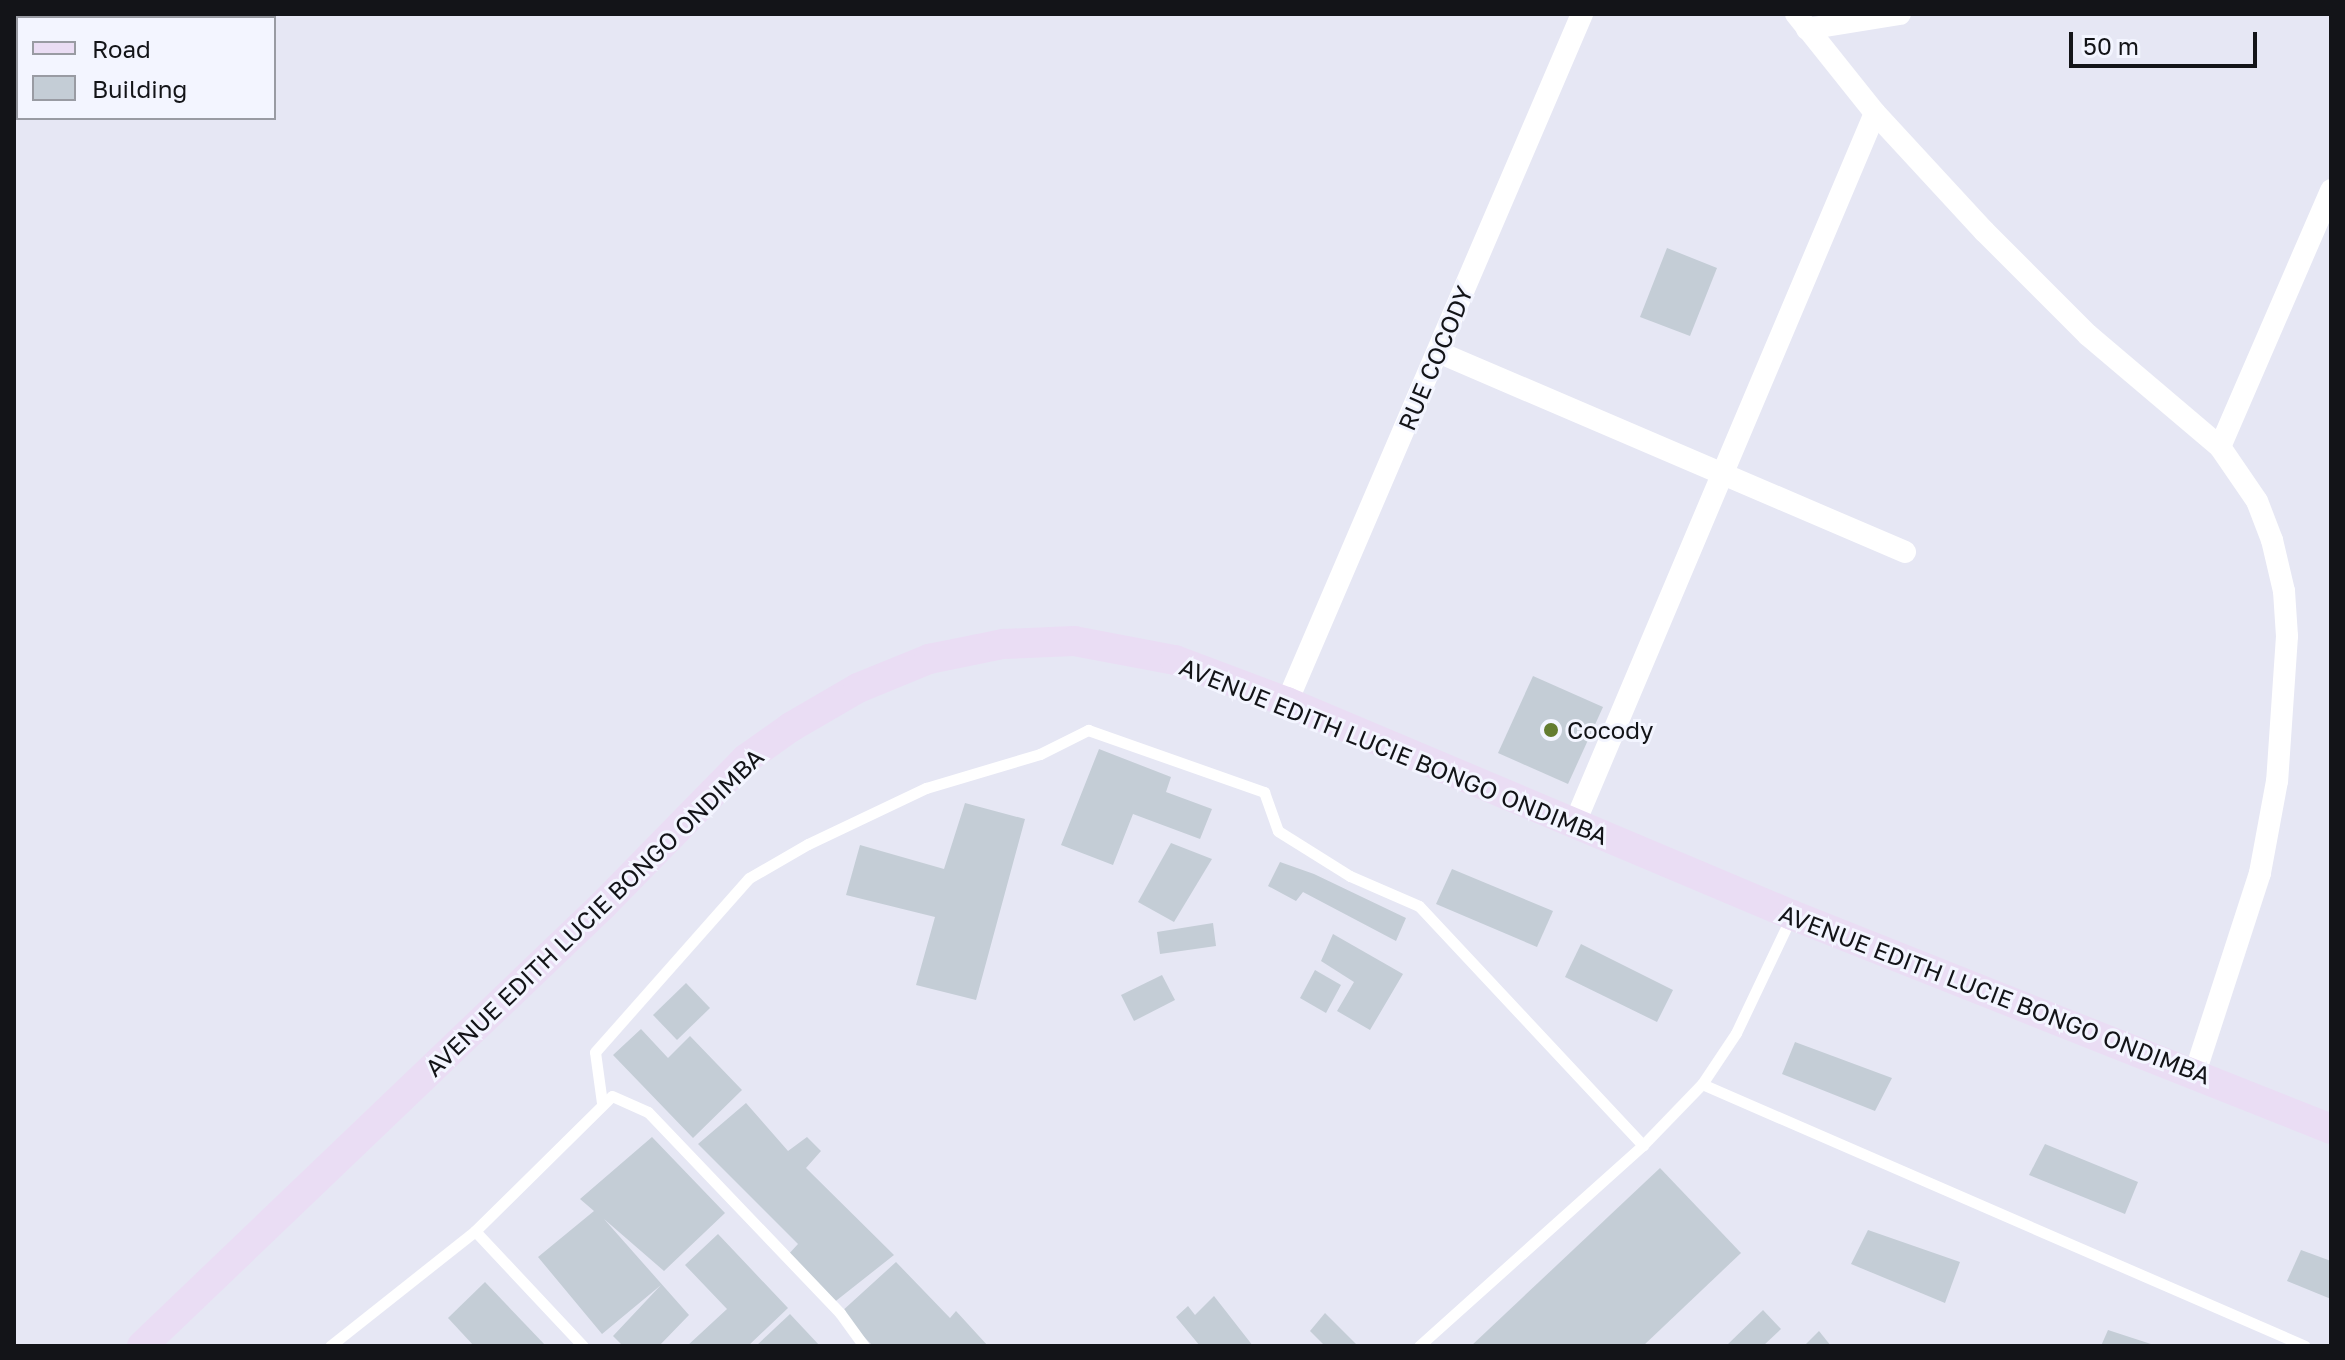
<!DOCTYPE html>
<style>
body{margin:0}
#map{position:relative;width:2345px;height:1360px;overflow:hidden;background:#e6e7f4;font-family:"Golos Text",sans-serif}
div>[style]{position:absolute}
.building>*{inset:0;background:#c4cdd6}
.service>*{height:11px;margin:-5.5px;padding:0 5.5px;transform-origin:5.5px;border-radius:5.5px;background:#fff}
.minor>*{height:22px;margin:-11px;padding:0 11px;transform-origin:11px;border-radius:11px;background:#fff}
.secondary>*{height:30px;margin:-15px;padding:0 15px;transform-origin:15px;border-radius:15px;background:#eaddf4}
.dots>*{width:22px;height:22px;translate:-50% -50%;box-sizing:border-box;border:4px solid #f3f5ff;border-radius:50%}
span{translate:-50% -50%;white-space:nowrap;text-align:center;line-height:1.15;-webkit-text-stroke:6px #f3f5ff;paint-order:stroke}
.street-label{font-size:24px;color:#131418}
.poi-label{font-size:24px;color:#131418}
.left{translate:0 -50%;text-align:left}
.frame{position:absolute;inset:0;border:16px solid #131418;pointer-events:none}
.legend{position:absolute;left:16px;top:16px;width:260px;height:104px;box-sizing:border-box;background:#f3f5ff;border:2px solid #999ba3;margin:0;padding:10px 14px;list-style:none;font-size:24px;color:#131418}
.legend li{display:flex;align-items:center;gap:16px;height:40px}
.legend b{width:40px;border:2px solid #999ba3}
.scale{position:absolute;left:2069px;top:32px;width:188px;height:36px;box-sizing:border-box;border:4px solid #131418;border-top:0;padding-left:10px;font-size:24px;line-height:28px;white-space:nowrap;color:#131418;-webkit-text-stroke:6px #f3f5ff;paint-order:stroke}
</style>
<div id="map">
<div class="building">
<div style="clip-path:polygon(1667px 248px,1717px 268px,1690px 336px,1640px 317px)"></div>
<div style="clip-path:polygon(1533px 676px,1603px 707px,1568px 784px,1498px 753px)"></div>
<div style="clip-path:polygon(1099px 749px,1171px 777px,1166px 792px,1212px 809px,1200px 839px,1133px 814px,1113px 865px,1061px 845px)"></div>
<div style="clip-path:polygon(965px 803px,1025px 819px,976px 1000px,916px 985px,935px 917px,846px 895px,860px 845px,944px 869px)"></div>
<div style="clip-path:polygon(1171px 843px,1212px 859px,1174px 922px,1138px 902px)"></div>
<div style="clip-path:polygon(1280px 862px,1314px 874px,1406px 918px,1396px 941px,1303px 892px,1296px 901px,1268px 886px)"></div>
<div style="clip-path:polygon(1452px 869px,1553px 911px,1537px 947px,1436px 904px)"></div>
<div style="clip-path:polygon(1213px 923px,1216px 946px,1160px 954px,1157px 932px)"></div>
<div style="clip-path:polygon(1333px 934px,1403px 974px,1370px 1030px,1337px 1011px,1354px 982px,1321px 961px)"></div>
<div style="clip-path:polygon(1581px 944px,1673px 990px,1657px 1022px,1565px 977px)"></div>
<div style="clip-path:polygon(1315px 970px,1341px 985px,1326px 1013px,1300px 998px)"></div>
<div style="clip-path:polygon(1162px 975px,1175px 1000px,1134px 1021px,1121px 995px)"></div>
<div style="clip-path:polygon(686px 983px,710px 1008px,677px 1040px,653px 1015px)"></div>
<div style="clip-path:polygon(641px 1029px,668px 1058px,690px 1036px,742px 1090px,693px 1138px,613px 1055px)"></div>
<div style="clip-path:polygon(1795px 1042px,1892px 1078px,1875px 1111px,1782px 1074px)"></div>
<div style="clip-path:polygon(746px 1103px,788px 1151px,807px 1137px,821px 1151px,806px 1168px,894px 1255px,832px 1304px,786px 1257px,798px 1244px,698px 1144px)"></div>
<div style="clip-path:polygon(652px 1137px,725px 1213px,664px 1271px,604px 1219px,689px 1315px,659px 1346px,623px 1346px,613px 1336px,661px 1285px,602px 1334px,538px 1257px,594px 1211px,580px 1199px)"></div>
<div style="clip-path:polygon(2045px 1144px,2138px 1182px,2125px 1214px,2029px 1175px)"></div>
<div style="clip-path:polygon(1660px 1168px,1741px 1253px,1643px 1346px,1471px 1346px)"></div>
<div style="clip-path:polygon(1868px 1230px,1960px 1262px,1945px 1303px,1851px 1264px)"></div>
<div style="clip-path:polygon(718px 1234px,788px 1308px,748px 1346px,687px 1346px,727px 1309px,685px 1265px)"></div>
<div style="clip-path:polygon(2301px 1250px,2331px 1261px,2331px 1299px,2287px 1281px)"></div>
<div style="clip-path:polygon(896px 1262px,950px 1318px,956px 1311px,988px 1346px,873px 1346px,840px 1313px)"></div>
<div style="clip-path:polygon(485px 1282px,546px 1346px,474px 1346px,448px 1318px)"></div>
<div style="clip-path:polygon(1214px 1296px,1253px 1346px,1200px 1346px,1176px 1317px,1188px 1306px,1195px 1315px)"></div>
<div style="clip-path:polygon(1763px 1310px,1781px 1329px,1763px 1346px,1726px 1346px)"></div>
<div style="clip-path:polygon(1325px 1313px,1358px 1346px,1325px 1346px,1310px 1331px)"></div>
<div style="clip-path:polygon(790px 1314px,820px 1346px,756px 1346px)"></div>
<div style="clip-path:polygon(2108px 1330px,2154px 1345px,2154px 1346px,2101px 1346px)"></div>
<div style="clip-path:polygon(1819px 1331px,1831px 1346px,1804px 1346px)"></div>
</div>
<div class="service">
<div style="left:1702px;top:1084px;width:657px;rotate:23.48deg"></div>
<div style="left:602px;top:1103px;width:51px;rotate:-97.8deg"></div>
<div style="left:595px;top:1052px;width:232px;rotate:-48.5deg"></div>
<div style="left:749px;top:878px;width:68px;rotate:-30deg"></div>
<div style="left:808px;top:844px;width:131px;rotate:-25.4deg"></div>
<div style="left:926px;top:788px;width:119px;rotate:-16.6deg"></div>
<div style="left:1040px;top:754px;width:54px;rotate:-26.6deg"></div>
<div style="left:1088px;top:730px;width:187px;rotate:19.4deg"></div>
<div style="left:1264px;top:792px;width:41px;rotate:70.3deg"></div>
<div style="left:1278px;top:831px;width:85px;rotate:32deg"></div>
<div style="left:1350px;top:876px;width:75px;rotate:23.5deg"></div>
<div style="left:1419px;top:906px;width:328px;rotate:46.9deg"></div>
<div style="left:475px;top:1231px;width:158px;rotate:46.8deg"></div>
<div style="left:330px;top:1346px;width:185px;rotate:-38.4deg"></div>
<div style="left:475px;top:1231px;width:192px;rotate:-44.6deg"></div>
<div style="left:612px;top:1096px;width:39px;rotate:24deg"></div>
<div style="left:648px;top:1112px;width:278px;rotate:46.3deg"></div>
<div style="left:840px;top:1313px;width:41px;rotate:54deg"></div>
<div style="left:1419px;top:1346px;width:301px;rotate:-41.9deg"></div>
<div style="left:1643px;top:1145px;width:85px;rotate:-46deg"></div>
<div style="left:1702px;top:1084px;width:61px;rotate:-56.3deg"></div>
<div style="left:1736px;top:1033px;width:128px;rotate:-64.6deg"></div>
</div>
<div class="minor">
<div style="left:1796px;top:14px;width:127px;rotate:51.4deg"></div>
<div style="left:1875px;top:113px;width:161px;rotate:47.3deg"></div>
<div style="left:1984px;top:231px;width:147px;rotate:45deg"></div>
<div style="left:2088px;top:335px;width:173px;rotate:40.3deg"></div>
<div style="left:2220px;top:447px;width:65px;rotate:55.6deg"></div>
<div style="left:2257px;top:501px;width:42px;rotate:69deg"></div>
<div style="left:2272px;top:540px;width:52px;rotate:76.8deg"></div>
<div style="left:2284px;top:591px;width:45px;rotate:86.2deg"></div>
<div style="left:2287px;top:636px;width:145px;rotate:93.9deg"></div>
<div style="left:2277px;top:781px;width:94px;rotate:100.5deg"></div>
<div style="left:2260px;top:873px;width:210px;rotate:108deg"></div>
<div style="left:1807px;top:29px;width:94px;rotate:-9.2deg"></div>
<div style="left:1438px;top:352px;width:508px;rotate:23.18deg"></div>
<div style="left:2220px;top:447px;width:280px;rotate:-66.6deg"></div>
<div style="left:1287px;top:702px;width:749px;rotate:-66.79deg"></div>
<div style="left:1574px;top:825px;width:773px;rotate:-67.08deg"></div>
</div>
<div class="secondary">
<div style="left:142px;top:1346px;width:637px;rotate:-43.73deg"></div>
<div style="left:602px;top:906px;width:206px;rotate:-45.6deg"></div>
<div style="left:746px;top:759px;width:55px;rotate:-35.4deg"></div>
<div style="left:791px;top:727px;width:78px;rotate:-30.2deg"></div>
<div style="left:858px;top:688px;width:77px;rotate:-22.2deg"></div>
<div style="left:929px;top:659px;width:76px;rotate:-11.5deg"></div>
<div style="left:1003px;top:644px;width:71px;rotate:-2.4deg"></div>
<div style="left:1074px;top:641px;width:103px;rotate:10.7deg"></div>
<div style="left:1175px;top:660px;width:120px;rotate:20.6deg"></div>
<div style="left:1287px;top:702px;width:548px;rotate:22.87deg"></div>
<div style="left:1792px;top:915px;width:580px;rotate:21.65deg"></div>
</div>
<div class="dots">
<div style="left:1551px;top:730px;background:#637c2f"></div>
</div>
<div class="street-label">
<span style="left:1435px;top:358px;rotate:-67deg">RUE COCODY</span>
<span style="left:1394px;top:751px;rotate:22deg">AVENUE EDITH LUCIE BONGO ONDIMBA</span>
<span style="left:594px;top:912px;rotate:-44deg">AVENUE EDITH LUCIE BONGO ONDIMBA</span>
<span style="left:1995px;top:994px;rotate:21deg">AVENUE EDITH LUCIE BONGO ONDIMBA</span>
</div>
<div class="poi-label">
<span class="left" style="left:1567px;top:730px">Cocody</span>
</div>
<div class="frame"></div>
<ul class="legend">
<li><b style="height:10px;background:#eaddf4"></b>Road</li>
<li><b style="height:22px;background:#c4cdd6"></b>Building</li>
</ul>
<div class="scale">50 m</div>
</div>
